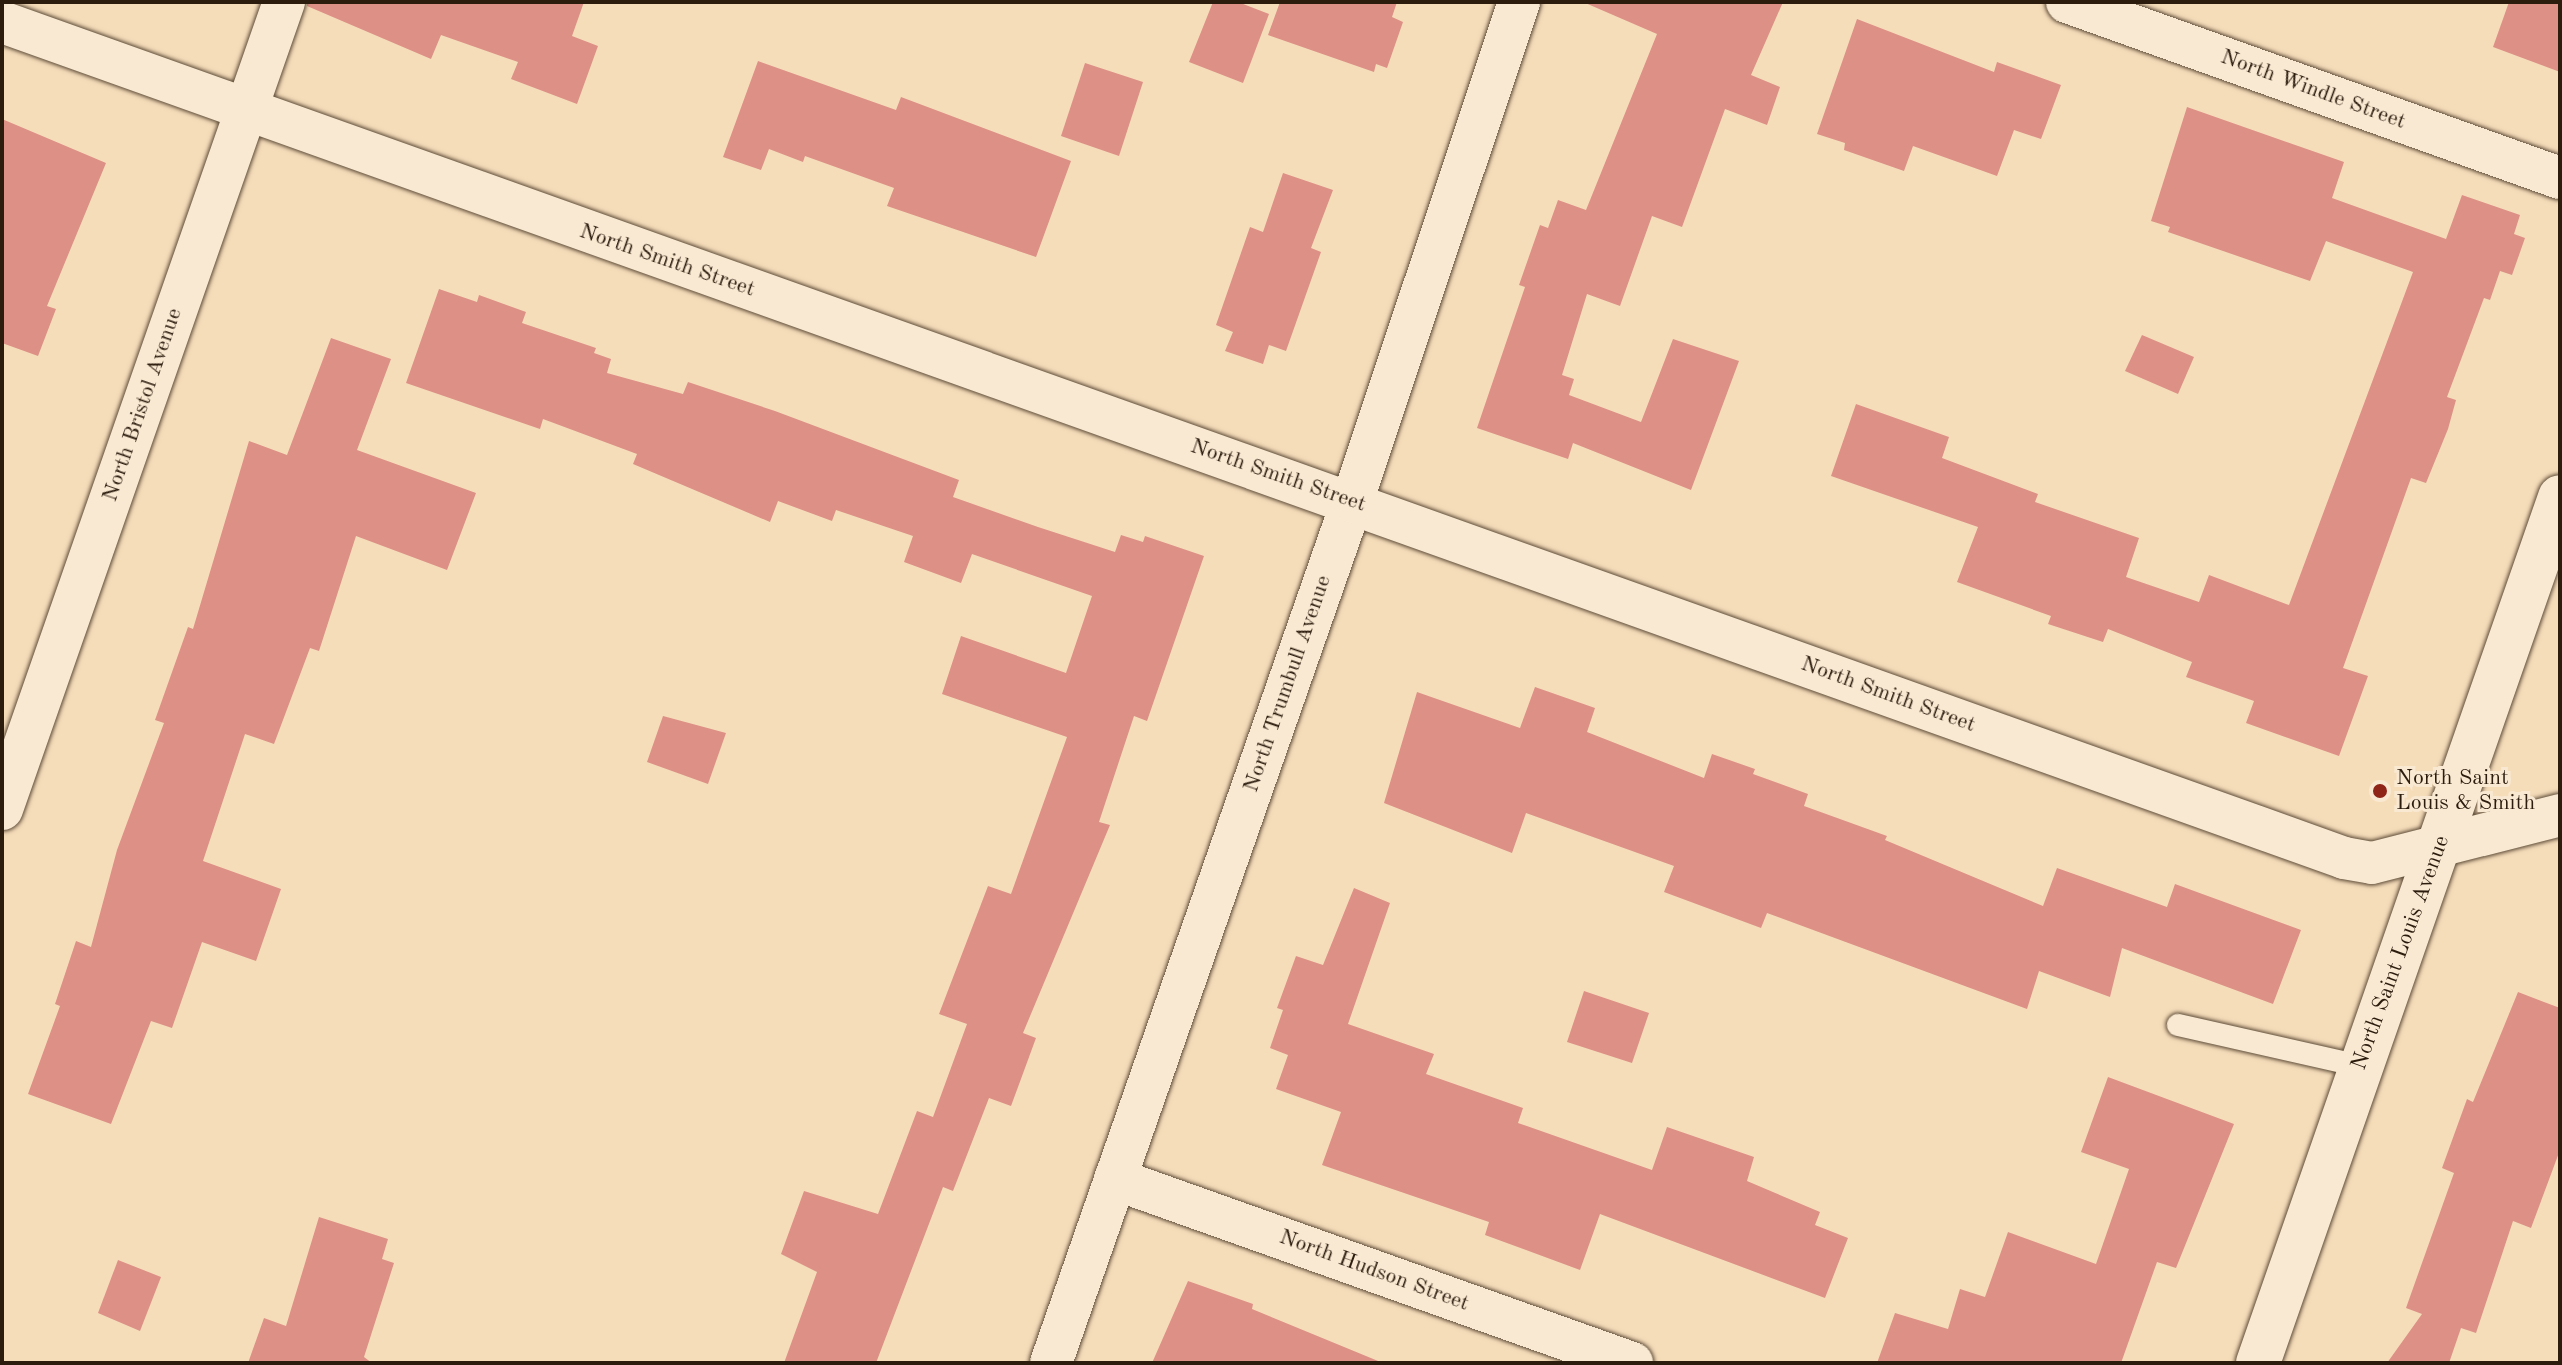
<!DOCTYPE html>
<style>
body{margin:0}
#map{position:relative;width:2562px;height:1365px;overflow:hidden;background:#f6ddba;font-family:"Old Standard TT",serif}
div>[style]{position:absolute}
.building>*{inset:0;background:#dd9086}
.roads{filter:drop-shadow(0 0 2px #5e4c39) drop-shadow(0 0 2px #5e4c39)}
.lane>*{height:22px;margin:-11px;padding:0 11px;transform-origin:11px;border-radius:11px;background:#f9e9d2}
.street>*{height:42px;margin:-21px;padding:0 21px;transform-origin:21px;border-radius:21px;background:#f9e9d2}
.secondary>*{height:44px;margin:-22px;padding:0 22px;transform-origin:22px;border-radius:22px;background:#f9e9d2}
.dots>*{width:22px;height:22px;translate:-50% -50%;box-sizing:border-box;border:4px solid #f9e9d2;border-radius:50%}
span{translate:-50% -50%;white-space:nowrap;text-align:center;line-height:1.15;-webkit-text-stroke:6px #f9e9d2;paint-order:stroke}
.street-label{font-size:22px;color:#2b1c0e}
.poi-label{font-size:22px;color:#2b1c0e}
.left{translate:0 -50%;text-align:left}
.frame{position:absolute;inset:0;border:4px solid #2b1c0e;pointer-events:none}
</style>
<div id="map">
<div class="building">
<div style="clip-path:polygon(307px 2px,584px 2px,572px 36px,598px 46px,577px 104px,511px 79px,518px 62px,441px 35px,431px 59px,307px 6px)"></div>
<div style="clip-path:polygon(1213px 2px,1238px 2px,1269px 14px,1243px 83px,1189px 62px)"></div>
<div style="clip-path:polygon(1280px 2px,1397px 2px,1392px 17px,1403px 22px,1387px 68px,1376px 64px,1374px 72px,1268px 35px)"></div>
<div style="clip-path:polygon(1583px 2px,1783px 2px,1751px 75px,1780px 87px,1767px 125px,1725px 109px,1682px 227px,1652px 216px,1620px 306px,1587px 294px,1562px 375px,1574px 379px,1569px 395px,1641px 422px,1673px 339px,1739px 361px,1691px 490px,1573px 443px,1568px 459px,1477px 428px,1525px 287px,1519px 285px,1540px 225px,1548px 228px,1558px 200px,1586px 210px,1657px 34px)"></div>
<div style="clip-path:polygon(2509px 2px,2560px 2px,2560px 72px,2493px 47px)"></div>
<div style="clip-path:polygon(1857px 19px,1994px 72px,1997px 62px,2061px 85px,2041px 139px,2014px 130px,1997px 176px,1913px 146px,1904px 171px,1844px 150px,1845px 143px,1817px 134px)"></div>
<div style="clip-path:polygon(758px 61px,896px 110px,901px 97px,1071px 161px,1036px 257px,887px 206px,894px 188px,805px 156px,803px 162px,769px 149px,761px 170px,723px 157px)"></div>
<div style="clip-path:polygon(1085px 63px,1143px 82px,1119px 156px,1061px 136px)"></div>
<div style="clip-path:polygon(2187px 107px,2344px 162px,2332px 198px,2446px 239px,2462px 195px,2520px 215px,2514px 234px,2525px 238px,2512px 275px,2500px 271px,2490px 300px,2484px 298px,2447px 397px,2456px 400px,2448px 429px,2426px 483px,2411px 478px,2343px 668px,2368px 676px,2339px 756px,2246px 723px,2254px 701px,2186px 677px,2192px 662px,2108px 629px,2103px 642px,2048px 624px,2051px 616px,1957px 582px,1978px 527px,1831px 476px,1856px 404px,1949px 437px,1942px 458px,2038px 494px,2035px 502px,2139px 538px,2126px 577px,2199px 602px,2209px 575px,2289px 605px,2413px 272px,2326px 241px,2310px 281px,2168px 232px,2170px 227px,2151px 221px)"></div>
<div style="clip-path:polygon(2px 119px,106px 163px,47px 306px,56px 309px,38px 356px,2px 343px)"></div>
<div style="clip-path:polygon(1283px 173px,1333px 190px,1311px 248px,1321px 252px,1286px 351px,1269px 345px,1263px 364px,1225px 351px,1233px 332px,1216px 325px,1250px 227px,1263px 232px)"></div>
<div style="clip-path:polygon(439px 289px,477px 302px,479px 295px,526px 312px,522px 323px,596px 348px,594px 353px,611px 359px,607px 373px,683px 394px,688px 382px,775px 411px,959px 480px,953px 497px,1038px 527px,1115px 552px,1121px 535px,1143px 542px,1145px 536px,1204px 556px,1147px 721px,1134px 716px,1099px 822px,1110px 825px,1023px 1033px,1036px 1038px,1011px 1106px,989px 1098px,953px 1191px,943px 1187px,876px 1363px,784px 1363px,817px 1272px,781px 1254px,804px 1191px,878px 1214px,917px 1111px,933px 1117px,967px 1024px,939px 1014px,988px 886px,1011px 894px,1067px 737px,942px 694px,961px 636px,1066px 673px,1092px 596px,972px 554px,961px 583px,904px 562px,913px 536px,836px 510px,832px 521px,778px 501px,770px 522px,633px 464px,637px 454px,543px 419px,540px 429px,406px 383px)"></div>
<div style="clip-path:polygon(2142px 335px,2194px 357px,2178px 394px,2125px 371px)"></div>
<div style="clip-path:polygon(331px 338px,391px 359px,357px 450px,476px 493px,447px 570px,356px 536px,319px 651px,310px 648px,274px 744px,245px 734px,203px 861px,281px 889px,256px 961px,202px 942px,172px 1028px,151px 1021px,111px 1124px,28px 1094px,60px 1006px,55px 1004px,76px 941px,91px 947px,117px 850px,164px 723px,155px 720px,188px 627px,193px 629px,249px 441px,287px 455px)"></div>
<div style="clip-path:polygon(1535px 687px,1595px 708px,1587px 732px,1704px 778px,1712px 754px,1755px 769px,1753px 774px,1808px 794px,1804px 806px,1887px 836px,1885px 840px,2043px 906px,2057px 868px,2167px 907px,2175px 884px,2301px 930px,2273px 1004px,2122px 948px,2110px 997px,2039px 971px,2027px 1009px,1767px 913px,1761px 928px,1664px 892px,1674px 866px,1526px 813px,1512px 853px,1384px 803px,1417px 692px,1520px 728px)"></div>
<div style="clip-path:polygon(663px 716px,726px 733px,708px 784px,647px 762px)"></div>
<div style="clip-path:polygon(1354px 888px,1390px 903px,1348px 1024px,1434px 1054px,1426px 1074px,1523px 1108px,1518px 1123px,1652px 1170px,1667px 1127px,1754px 1157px,1747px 1181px,1820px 1212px,1815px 1225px,1848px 1238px,1825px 1298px,1600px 1214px,1580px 1270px,1485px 1235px,1489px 1222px,1322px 1165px,1341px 1112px,1276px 1089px,1288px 1055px,1270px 1048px,1283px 1010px,1277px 1008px,1296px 956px,1323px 965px)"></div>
<div style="clip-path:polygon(1584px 991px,1649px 1013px,1632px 1063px,1567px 1042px)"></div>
<div style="clip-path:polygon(2518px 992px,2560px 1008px,2560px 1150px,2531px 1228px,2513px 1221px,2476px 1333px,2461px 1328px,2449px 1363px,2387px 1363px,2422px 1314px,2406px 1308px,2454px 1173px,2442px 1168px,2467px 1099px,2473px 1102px)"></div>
<div style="clip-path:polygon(2108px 1077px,2234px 1124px,2176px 1268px,2157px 1262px,2121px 1363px,1877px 1363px,1895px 1313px,1948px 1329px,1960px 1289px,1985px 1297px,2008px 1232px,2096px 1264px,2129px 1169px,2081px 1152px)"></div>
<div style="clip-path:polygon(319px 1217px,388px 1239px,382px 1259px,394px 1263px,364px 1357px,372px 1363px,248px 1363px,264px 1318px,286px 1326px)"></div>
<div style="clip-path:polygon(118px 1260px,161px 1277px,140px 1331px,98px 1313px)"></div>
<div style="clip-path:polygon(1188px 1281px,1253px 1304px,1252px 1309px,1383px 1363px,1152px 1363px)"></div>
</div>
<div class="roads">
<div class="lane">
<div style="left:2178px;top:1025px;width:187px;rotate:12.7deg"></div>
</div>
<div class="street">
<div style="left:2067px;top:2px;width:523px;rotate:19.65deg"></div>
<div style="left:2px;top:22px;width:2487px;rotate:19.64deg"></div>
<div style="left:2344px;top:858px;width:28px;rotate:10deg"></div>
<div style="left:2372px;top:863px;width:194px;rotate:-14.3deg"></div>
<div style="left:2px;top:809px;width:855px;rotate:-70.74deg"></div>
<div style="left:1115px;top:1179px;width:549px;rotate:19.59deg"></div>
<div style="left:1051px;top:1363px;width:912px;rotate:-70.73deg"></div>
<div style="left:1352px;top:502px;width:527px;rotate:-71.53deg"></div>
</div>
<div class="secondary">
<div style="left:2258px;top:1363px;width:917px;rotate:-70.77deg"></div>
</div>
</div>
<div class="dots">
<div style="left:2380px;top:791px;background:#8f2418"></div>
</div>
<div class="street-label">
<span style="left:2313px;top:90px;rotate:20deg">North Windle Street</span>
<span style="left:667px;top:261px;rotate:19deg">North Smith Street</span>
<span style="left:143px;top:405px;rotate:-71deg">North Bristol Avenue</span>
<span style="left:1278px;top:476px;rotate:19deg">North Smith Street</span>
<span style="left:1288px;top:684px;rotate:-71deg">North Trumbull Avenue</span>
<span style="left:1888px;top:695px;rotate:20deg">North Smith Street</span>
<span style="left:2401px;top:953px;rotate:-70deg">North Saint Louis Avenue</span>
<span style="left:1374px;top:1271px;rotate:20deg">North Hudson Street</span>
</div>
<div class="poi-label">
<span class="left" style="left:2396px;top:791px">North Saint<br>Louis &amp; Smith</span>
</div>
<div class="frame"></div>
</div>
